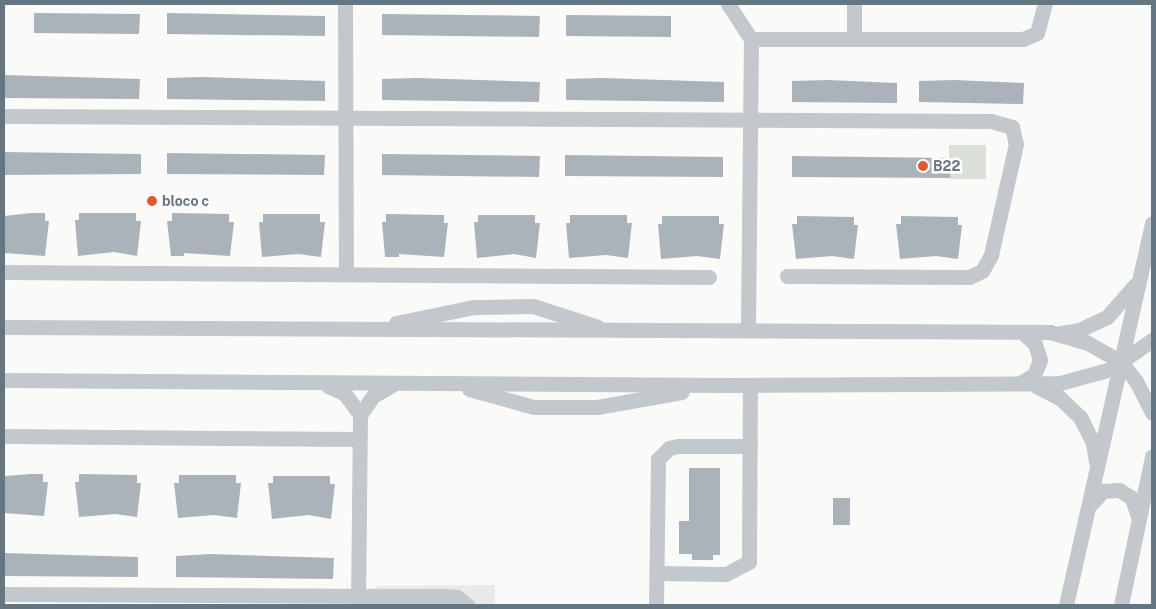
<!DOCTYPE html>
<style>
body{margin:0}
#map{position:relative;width:1156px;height:609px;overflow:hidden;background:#fafaf8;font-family:"Public Sans",sans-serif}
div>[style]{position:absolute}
.built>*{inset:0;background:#e8e9e9}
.green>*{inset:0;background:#dadfd7}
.building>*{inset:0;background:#aab3b9}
.minor>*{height:15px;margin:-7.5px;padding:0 7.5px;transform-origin:7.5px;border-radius:7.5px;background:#c3c8cc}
.dots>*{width:14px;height:14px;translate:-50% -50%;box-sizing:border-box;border:2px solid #fff;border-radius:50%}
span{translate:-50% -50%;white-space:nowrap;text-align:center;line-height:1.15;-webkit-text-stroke:5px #fff;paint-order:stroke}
.poi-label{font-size:14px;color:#657683;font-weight:700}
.left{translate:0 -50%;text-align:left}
.frame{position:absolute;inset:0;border:5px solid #657683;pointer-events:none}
</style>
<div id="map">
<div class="built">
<div style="clip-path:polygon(495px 585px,495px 605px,376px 605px,376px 586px)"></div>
</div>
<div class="green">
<div style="clip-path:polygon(949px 145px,986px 145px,986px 179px,949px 179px)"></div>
</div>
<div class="building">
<div style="clip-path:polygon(34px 13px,140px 14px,139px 34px,34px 33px)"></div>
<div style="clip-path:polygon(167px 13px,325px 16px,325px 36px,167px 34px)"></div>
<div style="clip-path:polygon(382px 14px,540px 16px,539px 37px,382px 35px)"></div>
<div style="clip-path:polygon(566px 15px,671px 16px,671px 37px,566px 36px)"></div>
<div style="clip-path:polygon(4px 75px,140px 79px,139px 99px,4px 98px)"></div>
<div style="clip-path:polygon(203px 77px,325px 81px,325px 101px,167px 99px,167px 78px)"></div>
<div style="clip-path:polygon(417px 78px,540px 82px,539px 102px,382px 100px,382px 79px)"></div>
<div style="clip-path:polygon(602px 78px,724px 82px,724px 102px,566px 100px,566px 79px)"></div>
<div style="clip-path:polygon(828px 80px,897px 83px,897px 103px,792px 102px,792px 81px)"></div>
<div style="clip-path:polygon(954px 80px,1024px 83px,1023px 104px,919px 102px,919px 81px)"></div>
<div style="clip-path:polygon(4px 152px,141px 154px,141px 174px,4px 175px)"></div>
<div style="clip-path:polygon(167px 153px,325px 155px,324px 175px,167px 174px)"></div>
<div style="clip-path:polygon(382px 154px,540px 156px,539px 177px,382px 175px)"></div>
<div style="clip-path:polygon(565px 155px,723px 157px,723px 177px,565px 176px)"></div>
<div style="clip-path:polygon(792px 156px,950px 158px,950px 178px,792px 177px)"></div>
<div style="clip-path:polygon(32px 213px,45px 213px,45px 221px,49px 221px,45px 256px,4px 253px,4px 216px)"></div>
<div style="clip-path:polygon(79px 213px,136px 213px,136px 221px,141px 221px,137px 256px,114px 252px,78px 256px,75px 220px,79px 220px)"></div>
<div style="clip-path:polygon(172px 213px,229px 214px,229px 222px,234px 222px,230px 256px,184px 253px,184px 256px,171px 256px,167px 221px,172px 221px)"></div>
<div style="clip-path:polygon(263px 214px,320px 214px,320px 222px,325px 222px,321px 257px,298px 254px,262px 257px,259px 222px,263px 222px)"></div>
<div style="clip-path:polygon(386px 214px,444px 215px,444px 223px,448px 223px,444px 257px,399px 254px,399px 257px,385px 257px,382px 222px,386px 222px)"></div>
<div style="clip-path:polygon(478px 215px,535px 215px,535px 223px,540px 223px,536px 258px,514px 254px,477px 258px,474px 222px,478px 222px)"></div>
<div style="clip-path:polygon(570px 215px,627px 215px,627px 223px,632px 223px,628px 258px,606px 255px,569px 258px,566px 223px,570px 223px)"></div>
<div style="clip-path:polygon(662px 216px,719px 216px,719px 224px,724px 224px,720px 259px,697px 256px,661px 259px,658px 224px,662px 224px)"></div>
<div style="clip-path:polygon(797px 216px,854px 217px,854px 225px,858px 225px,854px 259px,832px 256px,796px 259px,792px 224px,797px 224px)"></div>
<div style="clip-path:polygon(901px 216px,958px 217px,958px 225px,962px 225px,958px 259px,936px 256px,900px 259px,896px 224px,901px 224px)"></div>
<div style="clip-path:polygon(689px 468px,720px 468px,720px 555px,713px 555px,713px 560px,692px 560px,692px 554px,679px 554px,679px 521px,689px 521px)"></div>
<div style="clip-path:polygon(31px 474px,43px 474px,43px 482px,48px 482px,44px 516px,4px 513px,4px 476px)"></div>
<div style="clip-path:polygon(79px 474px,137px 475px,137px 483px,141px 483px,137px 517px,115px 514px,79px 517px,75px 482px,79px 482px)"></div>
<div style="clip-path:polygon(179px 475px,236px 475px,236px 483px,241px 483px,237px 518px,214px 515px,178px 518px,174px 483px,179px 483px)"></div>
<div style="clip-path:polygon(273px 476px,330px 476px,330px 484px,335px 484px,331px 519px,308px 515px,272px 519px,268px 483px,273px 483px)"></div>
<div style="clip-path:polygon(833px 498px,850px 498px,850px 525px,833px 525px)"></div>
<div style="clip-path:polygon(4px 553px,138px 557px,138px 577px,4px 576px)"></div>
<div style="clip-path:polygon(211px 554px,334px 558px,333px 579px,176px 577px,176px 556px)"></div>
</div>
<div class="minor">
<div style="left:345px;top:4px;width:270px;rotate:89.8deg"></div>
<div style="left:728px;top:4px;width:42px;rotate:56.7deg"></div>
<div style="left:751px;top:39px;width:291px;rotate:90.6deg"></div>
<div style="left:854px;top:4px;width:34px;rotate:90deg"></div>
<div style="left:751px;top:39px;width:272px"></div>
<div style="left:1023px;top:39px;width:15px;rotate:-23deg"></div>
<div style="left:1037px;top:33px;width:30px;rotate:-75deg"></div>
<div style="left:4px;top:116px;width:987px;rotate:0.29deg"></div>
<div style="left:991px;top:121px;width:22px;rotate:16deg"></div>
<div style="left:1012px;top:127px;width:17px;rotate:77deg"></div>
<div style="left:1016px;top:144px;width:114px;rotate:102.7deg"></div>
<div style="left:991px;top:255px;width:18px;rotate:119deg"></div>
<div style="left:982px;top:271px;width:14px;rotate:155deg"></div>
<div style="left:969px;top:277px;width:182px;rotate:-179.7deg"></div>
<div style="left:4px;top:272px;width:705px;rotate:0.41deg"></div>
<div style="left:396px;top:323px;width:80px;rotate:-11.6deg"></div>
<div style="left:474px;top:307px;width:59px;rotate:-1deg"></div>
<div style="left:533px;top:306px;width:68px;rotate:17.9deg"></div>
<div style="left:4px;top:327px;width:1046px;rotate:0.27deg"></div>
<div style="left:1050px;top:332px;width:37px;rotate:16deg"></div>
<div style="left:1086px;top:342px;width:40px;rotate:29.7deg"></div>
<div style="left:1121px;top:362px;width:24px;rotate:52deg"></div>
<div style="left:1136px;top:381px;width:36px;rotate:63deg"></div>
<div style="left:1061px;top:333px;width:18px;rotate:-9deg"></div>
<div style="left:1079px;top:330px;width:31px;rotate:-25deg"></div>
<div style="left:1107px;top:317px;width:43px;rotate:-48.8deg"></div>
<div style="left:4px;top:380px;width:724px;rotate:0.4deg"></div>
<div style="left:728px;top:385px;width:332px;rotate:-0.3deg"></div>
<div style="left:1060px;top:383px;width:53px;rotate:-15.4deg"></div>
<div style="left:1111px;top:369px;width:50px;rotate:-35.3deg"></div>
<div style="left:1020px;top:383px;width:16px;rotate:-30deg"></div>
<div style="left:1034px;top:375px;width:16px;rotate:-68deg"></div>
<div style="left:1040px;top:360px;width:17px;rotate:-107deg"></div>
<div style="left:1035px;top:344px;width:18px;rotate:-137deg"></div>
<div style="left:328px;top:386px;width:19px;rotate:25deg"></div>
<div style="left:345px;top:394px;width:26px;rotate:54deg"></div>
<div style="left:360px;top:415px;width:190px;rotate:90.6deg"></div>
<div style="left:1036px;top:386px;width:27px;rotate:27deg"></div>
<div style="left:1060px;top:398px;width:28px;rotate:44deg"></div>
<div style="left:1080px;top:417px;width:29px;rotate:63deg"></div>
<div style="left:1093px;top:443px;width:18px;rotate:81deg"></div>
<div style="left:469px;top:389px;width:67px;rotate:15.5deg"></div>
<div style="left:534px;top:407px;width:63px"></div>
<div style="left:597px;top:407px;width:86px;rotate:-10deg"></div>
<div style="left:360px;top:415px;width:23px;rotate:-56deg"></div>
<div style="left:373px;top:396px;width:22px;rotate:-30deg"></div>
<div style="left:4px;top:436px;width:355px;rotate:0.5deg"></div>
<div style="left:1089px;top:506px;width:21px;rotate:-47deg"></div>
<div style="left:1103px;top:491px;width:16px;rotate:-4deg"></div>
<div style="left:1119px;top:490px;width:15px;rotate:32deg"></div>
<div style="left:1132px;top:498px;width:19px;rotate:72deg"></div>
<div style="left:657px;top:573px;width:69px;rotate:0.8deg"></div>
<div style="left:726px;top:574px;width:26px;rotate:-28deg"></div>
<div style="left:749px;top:562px;width:177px;rotate:-89.7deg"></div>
<div style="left:4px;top:594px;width:442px;rotate:0.3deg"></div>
<div style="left:446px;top:596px;width:11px;rotate:5deg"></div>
<div style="left:457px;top:597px;width:13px;rotate:39deg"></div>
<div style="left:656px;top:605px;width:146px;rotate:-89.2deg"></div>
<div style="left:658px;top:459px;width:16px;rotate:-45deg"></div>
<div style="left:669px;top:448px;width:9px;rotate:-13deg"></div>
<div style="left:678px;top:446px;width:72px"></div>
<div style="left:1066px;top:605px;width:391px;rotate:-77.3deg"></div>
<div style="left:1121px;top:605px;width:152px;rotate:-78.2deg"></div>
</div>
<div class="dots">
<div style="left:923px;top:166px;background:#e4572e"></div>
<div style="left:152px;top:201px;background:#e4572e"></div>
</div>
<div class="poi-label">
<span class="left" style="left:933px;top:166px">B22</span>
<span class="left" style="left:162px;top:201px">bloco c</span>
</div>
<div class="frame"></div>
</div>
